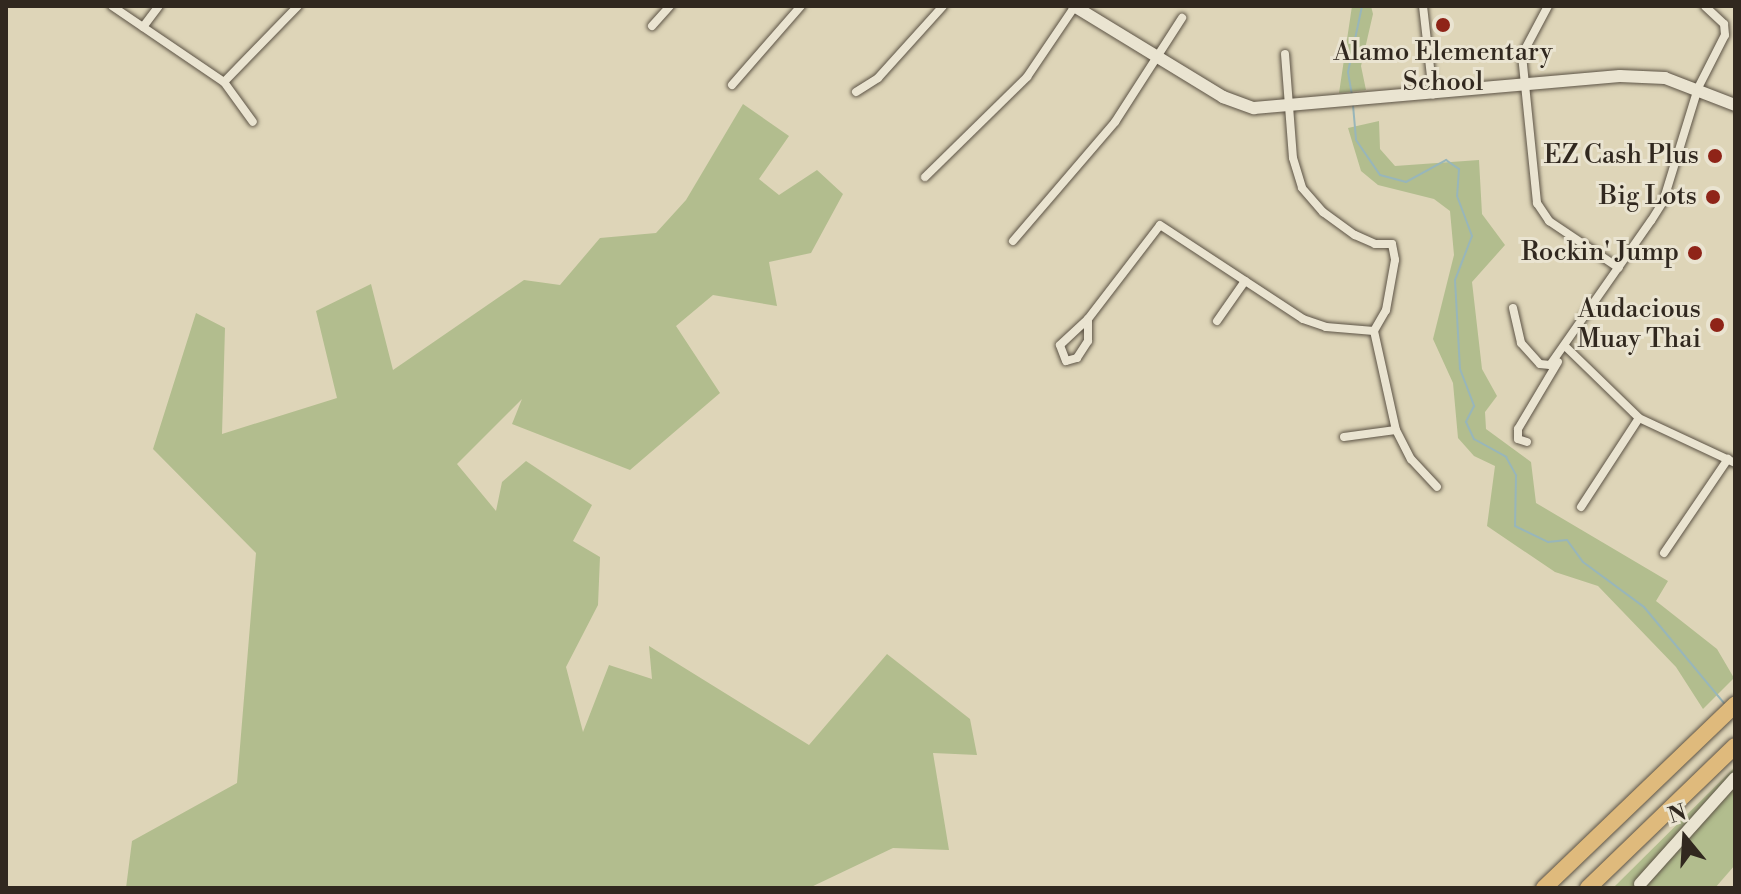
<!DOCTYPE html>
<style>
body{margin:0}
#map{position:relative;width:1741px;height:894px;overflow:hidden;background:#ded5b8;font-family:"Libre Bodoni",serif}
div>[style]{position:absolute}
.green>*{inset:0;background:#b2bd8e}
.stream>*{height:2px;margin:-1px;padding:0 1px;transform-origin:1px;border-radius:1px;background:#98b6ba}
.roads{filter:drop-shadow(0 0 2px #5c5345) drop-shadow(0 0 2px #5c5345)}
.street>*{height:8px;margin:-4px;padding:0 4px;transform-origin:4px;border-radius:4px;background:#eae4d1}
.secondary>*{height:12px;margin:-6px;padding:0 6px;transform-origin:6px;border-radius:6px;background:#eae4d1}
.highway>*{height:16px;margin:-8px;padding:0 8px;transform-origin:8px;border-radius:8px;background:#dfba7c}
.dots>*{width:22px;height:22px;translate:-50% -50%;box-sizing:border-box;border:4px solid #eae4d1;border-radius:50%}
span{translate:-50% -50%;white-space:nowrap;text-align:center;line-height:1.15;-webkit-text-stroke:6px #eae4d1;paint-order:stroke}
.poi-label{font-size:26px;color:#31281f}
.right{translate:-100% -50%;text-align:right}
.frame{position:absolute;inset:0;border:8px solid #31281f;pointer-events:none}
.north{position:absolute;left:1645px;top:798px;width:80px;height:80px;-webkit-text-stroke:6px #eae4d1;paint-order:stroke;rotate:342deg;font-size:22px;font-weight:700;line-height:32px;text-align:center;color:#31281f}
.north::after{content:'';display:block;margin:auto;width:28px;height:36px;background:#31281f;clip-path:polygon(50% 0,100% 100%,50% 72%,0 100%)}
</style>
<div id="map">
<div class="green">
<div style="clip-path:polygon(1352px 6px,1371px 6px,1373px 14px,1361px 66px,1366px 90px,1339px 93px)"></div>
<div style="clip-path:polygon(743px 104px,789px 136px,759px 179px,779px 195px,817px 170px,843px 194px,811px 253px,769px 262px,777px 306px,713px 295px,676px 326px,720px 393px,630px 470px,512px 424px,522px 399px,457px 464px,496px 511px,502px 482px,526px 461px,592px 505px,573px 541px,600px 557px,598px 605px,566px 667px,583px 732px,609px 665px,652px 679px,649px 646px,809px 745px,887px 654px,970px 719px,977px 755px,933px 753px,949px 850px,893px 848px,809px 888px,126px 888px,132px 841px,237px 783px,256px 553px,153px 449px,196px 313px,225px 328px,222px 434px,337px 398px,316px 311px,371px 284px,393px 370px,524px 280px,560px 285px,600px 238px,656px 233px,686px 200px)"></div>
<div style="clip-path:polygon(1379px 121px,1380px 149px,1395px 166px,1479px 160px,1482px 214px,1505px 245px,1472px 282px,1482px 369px,1497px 396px,1485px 412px,1486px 429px,1531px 462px,1536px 503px,1668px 581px,1656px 601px,1717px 649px,1734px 678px,1703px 709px,1676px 667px,1598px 586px,1555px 572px,1487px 526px,1495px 466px,1474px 456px,1458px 438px,1453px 383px,1433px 339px,1454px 255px,1450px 211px,1434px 199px,1378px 185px,1361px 171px,1348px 128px)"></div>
<div style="clip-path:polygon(1735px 767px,1735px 865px,1715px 888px,1613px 888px)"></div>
</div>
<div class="stream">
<div style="left:1352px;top:95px;width:23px;rotate:-100deg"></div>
<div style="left:1348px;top:72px;width:67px;rotate:-78deg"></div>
<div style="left:1353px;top:105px;width:35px;rotate:85deg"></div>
<div style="left:1356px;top:140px;width:42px;rotate:55.6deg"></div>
<div style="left:1380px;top:175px;width:27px;rotate:15deg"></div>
<div style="left:1406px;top:182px;width:46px;rotate:-28.8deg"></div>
<div style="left:1446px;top:160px;width:16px;rotate:35deg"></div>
<div style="left:1459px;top:169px;width:27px;rotate:94deg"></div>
<div style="left:1457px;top:196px;width:43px;rotate:69.4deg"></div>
<div style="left:1472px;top:236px;width:47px;rotate:111.1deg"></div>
<div style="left:1455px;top:280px;width:89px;rotate:86.8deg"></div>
<div style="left:1460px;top:369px;width:40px;rotate:69deg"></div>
<div style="left:1474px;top:406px;width:18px;rotate:117deg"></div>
<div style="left:1466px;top:422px;width:19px;rotate:65deg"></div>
<div style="left:1474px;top:439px;width:37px;rotate:29deg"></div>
<div style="left:1506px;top:457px;width:21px;rotate:61deg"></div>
<div style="left:1516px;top:475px;width:51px;rotate:91.1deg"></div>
<div style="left:1515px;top:526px;width:37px;rotate:26deg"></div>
<div style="left:1548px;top:542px;width:19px;rotate:-6deg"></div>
<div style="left:1567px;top:540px;width:27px;rotate:54deg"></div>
<div style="left:1583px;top:562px;width:76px;rotate:36.4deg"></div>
<div style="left:1644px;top:607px;width:125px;rotate:50.2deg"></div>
</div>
<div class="roads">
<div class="street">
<div style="left:112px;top:6px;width:135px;rotate:34.2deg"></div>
<div style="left:224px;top:82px;width:49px;rotate:54.1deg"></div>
<div style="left:1423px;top:6px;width:89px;rotate:83.5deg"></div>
<div style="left:1548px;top:6px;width:55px;rotate:118deg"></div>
<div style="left:1522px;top:55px;width:149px;rotate:84.2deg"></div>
<div style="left:1537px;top:203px;width:22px;rotate:56deg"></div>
<div style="left:1549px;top:221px;width:84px;rotate:33.9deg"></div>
<div style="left:652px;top:26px;width:27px;rotate:-48deg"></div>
<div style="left:143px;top:27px;width:26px;rotate:-53deg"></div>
<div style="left:1285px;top:54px;width:104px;rotate:85.6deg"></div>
<div style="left:1293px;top:158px;width:31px;rotate:73deg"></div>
<div style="left:1302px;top:188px;width:32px;rotate:49deg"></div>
<div style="left:1323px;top:212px;width:39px;rotate:36deg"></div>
<div style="left:1355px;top:235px;width:22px;rotate:24deg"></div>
<div style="left:1375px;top:244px;width:17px"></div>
<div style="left:1392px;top:244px;width:16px;rotate:79deg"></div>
<div style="left:1395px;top:260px;width:51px;rotate:100.2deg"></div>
<div style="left:1386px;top:310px;width:24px;rotate:120deg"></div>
<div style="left:224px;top:82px;width:106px;rotate:-45.8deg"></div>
<div style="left:732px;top:85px;width:105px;rotate:-48.9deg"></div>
<div style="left:856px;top:92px;width:26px;rotate:-32deg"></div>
<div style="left:878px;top:78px;width:97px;rotate:-47.9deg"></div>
<div style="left:925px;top:177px;width:143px;rotate:-44.4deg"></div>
<div style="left:1027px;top:77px;width:86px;rotate:-55.9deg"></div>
<div style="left:1013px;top:241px;width:157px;rotate:-49.4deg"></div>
<div style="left:1115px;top:122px;width:124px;rotate:-57.2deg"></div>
<div style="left:1513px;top:308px;width:36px;rotate:77deg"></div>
<div style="left:1521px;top:343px;width:28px;rotate:48deg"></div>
<div style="left:1540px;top:364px;width:10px;rotate:6deg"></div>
<div style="left:1550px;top:365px;width:176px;rotate:-55deg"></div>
<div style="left:1651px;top:221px;width:22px;rotate:-58deg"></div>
<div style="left:1663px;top:202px;width:119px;rotate:-72.9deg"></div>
<div style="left:1698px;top:88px;width:59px;rotate:-63deg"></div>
<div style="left:1725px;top:35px;width:11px;rotate:-95deg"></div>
<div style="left:1724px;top:24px;width:26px;rotate:-137deg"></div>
<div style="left:1088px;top:319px;width:22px;rotate:90deg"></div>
<div style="left:1088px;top:341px;width:20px;rotate:123deg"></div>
<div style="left:1077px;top:358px;width:11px;rotate:165deg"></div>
<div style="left:1066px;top:361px;width:17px;rotate:-111deg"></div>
<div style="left:1060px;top:345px;width:38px;rotate:-43deg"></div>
<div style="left:1088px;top:319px;width:118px;rotate:-52.5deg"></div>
<div style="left:1160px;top:225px;width:171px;rotate:33.3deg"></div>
<div style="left:1303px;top:319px;width:24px;rotate:19deg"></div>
<div style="left:1326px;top:327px;width:48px;rotate:4.8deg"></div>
<div style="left:1217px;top:321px;width:49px;rotate:-55deg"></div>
<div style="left:1374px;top:331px;width:101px;rotate:77.5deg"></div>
<div style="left:1396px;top:430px;width:33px;rotate:63deg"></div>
<div style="left:1411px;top:459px;width:38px;rotate:47deg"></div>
<div style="left:1567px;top:348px;width:100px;rotate:44.2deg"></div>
<div style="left:1639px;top:418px;width:106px;rotate:25.1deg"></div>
<div style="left:1344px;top:437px;width:52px;rotate:-7.7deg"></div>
<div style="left:1527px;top:442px;width:9px;rotate:-162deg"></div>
<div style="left:1518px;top:439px;width:10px;rotate:-90deg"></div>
<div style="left:1518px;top:429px;width:78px;rotate:-59.2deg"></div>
<div style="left:1581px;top:507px;width:106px;rotate:-56.9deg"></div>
<div style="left:1664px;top:553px;width:114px;rotate:-55.8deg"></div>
</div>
<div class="secondary">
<div style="left:1074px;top:6px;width:175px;rotate:31.4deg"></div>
<div style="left:1223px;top:97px;width:33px;rotate:20deg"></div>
<div style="left:1254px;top:108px;width:367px;rotate:-5deg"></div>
<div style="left:1620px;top:76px;width:45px;rotate:2.5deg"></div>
<div style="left:1665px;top:78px;width:75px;rotate:21.1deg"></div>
<div style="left:1640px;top:884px;width:142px;rotate:-48.1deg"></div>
</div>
<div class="highway">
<div style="left:1544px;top:888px;width:265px;rotate:-43.8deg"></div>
<div style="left:1588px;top:888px;width:204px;rotate:-44deg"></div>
</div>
</div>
<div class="dots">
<div style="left:1443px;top:25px;background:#8f2418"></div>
<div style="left:1715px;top:156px;background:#8f2418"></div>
<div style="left:1713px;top:197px;background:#8f2418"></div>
<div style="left:1695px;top:253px;background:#8f2418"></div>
<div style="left:1717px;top:325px;background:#8f2418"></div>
</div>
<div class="poi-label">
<span style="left:1443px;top:68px">Alamo Elementary<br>School</span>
<span class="right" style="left:1699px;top:156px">EZ Cash Plus</span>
<span class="right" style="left:1697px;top:197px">Big Lots</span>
<span class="right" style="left:1679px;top:253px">Rockin' Jump</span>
<span class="right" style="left:1701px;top:325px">Audacious<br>Muay Thai</span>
</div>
<div class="frame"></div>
<div class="north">N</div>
</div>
